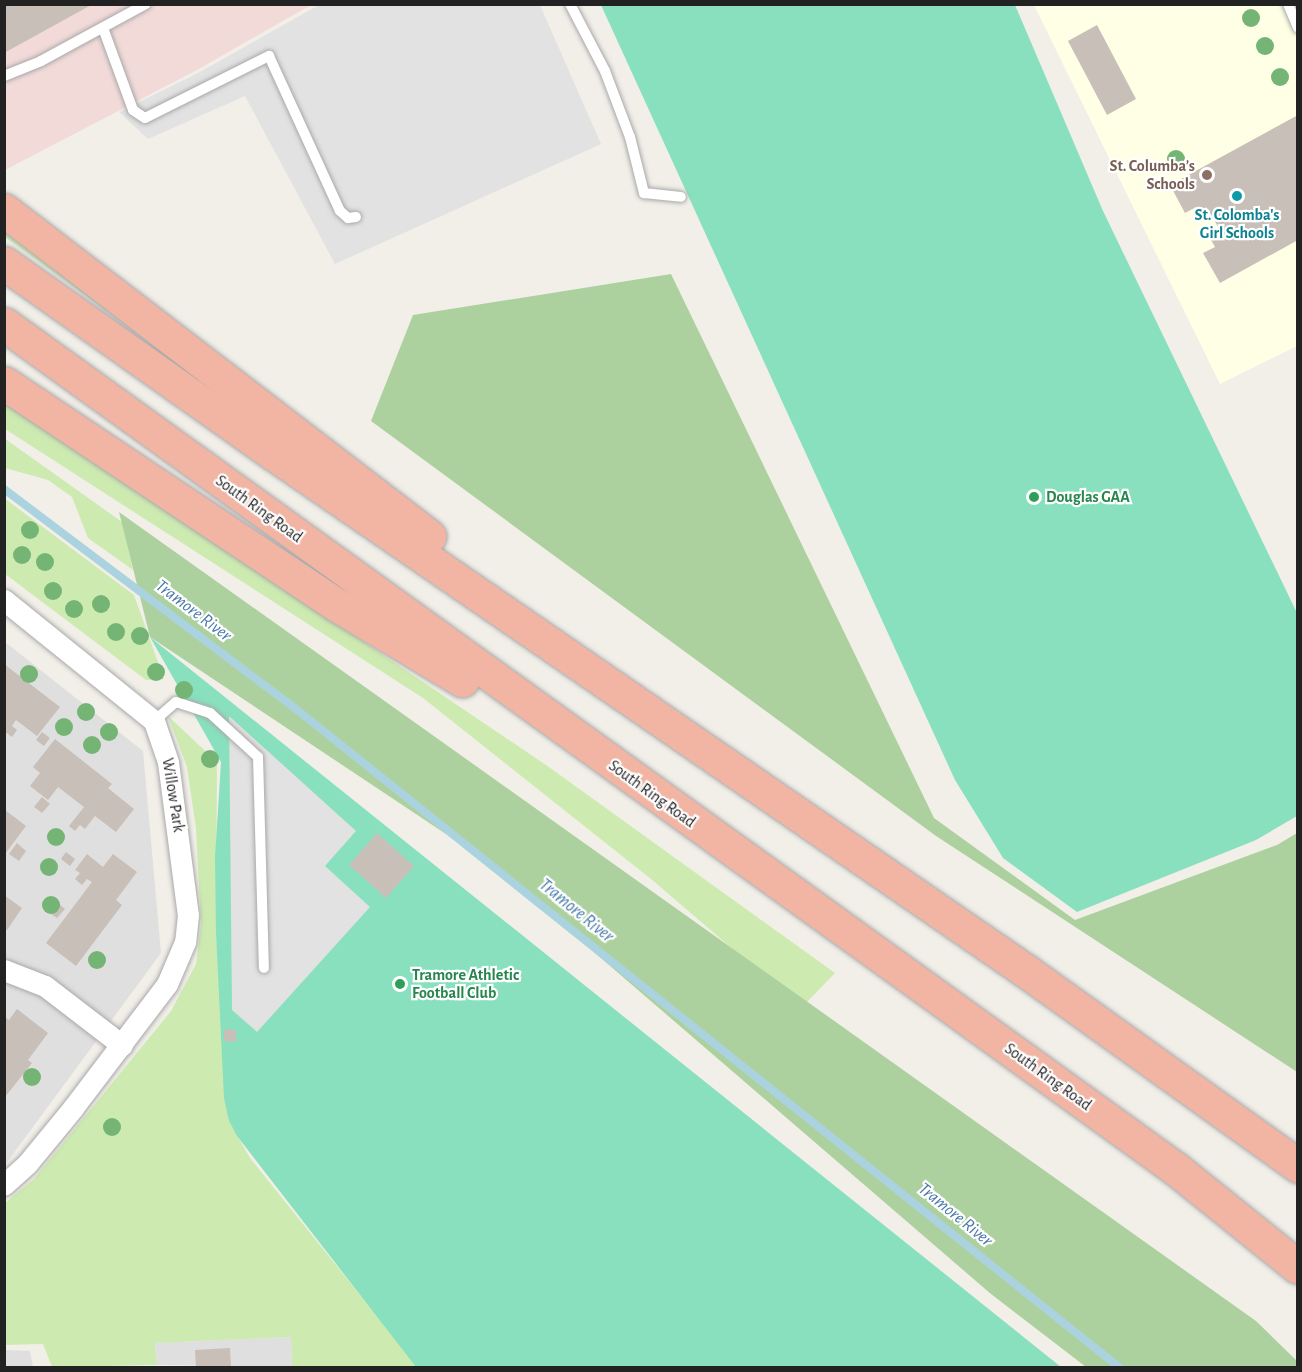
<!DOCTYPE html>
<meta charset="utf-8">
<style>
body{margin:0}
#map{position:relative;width:1302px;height:1372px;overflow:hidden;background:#f2efe9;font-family:"Alegreya Sans",sans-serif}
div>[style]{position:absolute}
.residential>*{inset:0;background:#e0dfdf}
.commercial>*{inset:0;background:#f2dad9}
.education>*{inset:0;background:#ffffe5}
.grass>*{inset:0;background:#cdebb0}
.forest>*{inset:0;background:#add19e}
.pitch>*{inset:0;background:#88e0be}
.parking>*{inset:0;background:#e2e2e2}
.stream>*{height:8px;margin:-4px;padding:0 4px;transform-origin:4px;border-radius:4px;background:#aad3df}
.building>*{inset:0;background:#c7bfb8}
.roads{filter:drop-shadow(0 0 2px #a9a9a9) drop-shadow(0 0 2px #a9a9a9)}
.service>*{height:10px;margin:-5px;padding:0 5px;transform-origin:5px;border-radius:5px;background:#fff}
.minor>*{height:21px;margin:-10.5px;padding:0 10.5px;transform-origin:10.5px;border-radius:10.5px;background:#fff}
.trunk>*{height:33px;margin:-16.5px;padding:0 16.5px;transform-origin:16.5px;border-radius:16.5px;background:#f2b4a3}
.trees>*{width:18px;height:18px;margin:-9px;border-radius:50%;background:#74b475}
.dots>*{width:16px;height:16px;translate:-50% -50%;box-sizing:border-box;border:3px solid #fff;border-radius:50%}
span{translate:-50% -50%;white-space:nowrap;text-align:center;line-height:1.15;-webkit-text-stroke:4.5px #fff;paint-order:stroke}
.education-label{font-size:16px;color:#785e54;font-weight:700}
.right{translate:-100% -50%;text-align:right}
.culture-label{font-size:16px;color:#0d838f;font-weight:700}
.leisure-label{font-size:16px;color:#27864d;font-weight:700}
.left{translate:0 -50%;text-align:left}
.street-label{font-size:16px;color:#222}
.water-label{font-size:18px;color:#4a7aab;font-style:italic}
.frame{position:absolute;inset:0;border:6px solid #222;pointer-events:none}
</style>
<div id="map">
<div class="residential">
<div style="clip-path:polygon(5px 642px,143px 751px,161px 953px,5px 1165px)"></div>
<div style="clip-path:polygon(291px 1337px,292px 1367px,157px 1365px,155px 1343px)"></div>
<div style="clip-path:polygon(5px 1350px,30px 1351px,33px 1367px,5px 1367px)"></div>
</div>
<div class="commercial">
<div style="clip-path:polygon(5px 5px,311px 5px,197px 70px,5px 170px)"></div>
</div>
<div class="education">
<div style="clip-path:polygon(1034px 5px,1297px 5px,1297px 346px,1220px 384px)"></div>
</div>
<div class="grass">
<div style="clip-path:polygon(5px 223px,183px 366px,5px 237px)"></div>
<div style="clip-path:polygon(4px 399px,546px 765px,835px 973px,806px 1003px,742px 957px,651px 879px,423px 698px,5px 429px)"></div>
<div style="clip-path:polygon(4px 438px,122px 522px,133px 570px,88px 538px,72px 497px,48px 480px,5px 468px)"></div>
<div style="clip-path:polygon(4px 498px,134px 595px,164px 679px,146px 680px,5px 574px)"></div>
<div style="clip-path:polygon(168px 716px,217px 762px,216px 933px,229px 1121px,250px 1158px,418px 1367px,292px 1367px,291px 1337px,155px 1343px,157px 1365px,52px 1367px,43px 1344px,5px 1345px,4px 1204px,34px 1179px,171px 1011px,196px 964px,201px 925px,196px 829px,187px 767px)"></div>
</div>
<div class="forest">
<div style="clip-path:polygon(671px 274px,934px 818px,1075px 920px,1277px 845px,1297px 833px,1297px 1072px,936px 836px,371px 421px,413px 315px)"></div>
<div style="clip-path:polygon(119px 512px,1256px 1321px,1297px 1361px,1297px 1367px,1086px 1367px,991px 1294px,494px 866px,150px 637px)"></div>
</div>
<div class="pitch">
<div style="clip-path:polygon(601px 5px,1015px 5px,1103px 211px,1297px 613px,1297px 816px,1256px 840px,1077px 912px,1003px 858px,955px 780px)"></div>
<div style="clip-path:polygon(150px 637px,1061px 1367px,416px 1367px,237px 1136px,229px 1121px,224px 1098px,216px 933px,215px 857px,221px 762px)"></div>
</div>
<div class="parking">
<div style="clip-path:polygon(319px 5px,540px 5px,601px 144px,335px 264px,245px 96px,148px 139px,119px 112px,198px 73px)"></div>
<div style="clip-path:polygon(229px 716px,356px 831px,325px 866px,370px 907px,257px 1032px,232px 1010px)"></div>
</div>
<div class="stream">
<div style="left:4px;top:489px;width:366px;rotate:37deg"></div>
<div style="left:296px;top:709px;width:1055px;rotate:38.65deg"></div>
</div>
<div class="building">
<div style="clip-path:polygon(4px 4px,93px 4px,4px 53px)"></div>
<div style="clip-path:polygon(1097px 25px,1136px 99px,1107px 115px,1068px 41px)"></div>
<div style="clip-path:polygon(1298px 115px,1298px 240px,1220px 283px,1203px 253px,1215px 247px,1210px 238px,1221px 232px,1209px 211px,1200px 215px,1196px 207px,1185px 213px,1170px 185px)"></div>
<div style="clip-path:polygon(4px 664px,60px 707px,37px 736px,16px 720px,12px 726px,17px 730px,12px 737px,4px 731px)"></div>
<div style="clip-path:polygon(42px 732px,50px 738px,44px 746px,36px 740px)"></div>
<div style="clip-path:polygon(55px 739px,112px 784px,108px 788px,134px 809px,116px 832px,95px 816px,85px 829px,80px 825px,75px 831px,69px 826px,84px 807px,58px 787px,48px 800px,30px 786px,40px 773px,33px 767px)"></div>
<div style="clip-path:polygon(42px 797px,50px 804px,42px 813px,34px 807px)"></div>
<div style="clip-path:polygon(5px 810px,26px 826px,5px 854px)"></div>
<div style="clip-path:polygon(377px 833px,414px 866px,386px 898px,349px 865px)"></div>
<div style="clip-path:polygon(17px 843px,26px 851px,19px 861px,9px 854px)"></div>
<div style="clip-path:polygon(66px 852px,75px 859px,70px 866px,61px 859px)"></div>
<div style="clip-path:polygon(87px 854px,103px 867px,113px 854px,137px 872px,116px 900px,122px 905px,76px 966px,46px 943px,92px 882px,87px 879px,82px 885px,75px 879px,80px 873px,75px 870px)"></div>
<div style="clip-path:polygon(4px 895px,22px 908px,7px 930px,4px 929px)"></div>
<div style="clip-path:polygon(57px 902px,65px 909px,57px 918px,48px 912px)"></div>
<div style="clip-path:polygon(17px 1009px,48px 1033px,28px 1060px,32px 1063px,5px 1097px,5px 1017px,9px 1020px)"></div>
<div style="clip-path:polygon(224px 1029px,236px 1030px,236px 1042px,224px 1041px)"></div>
<div style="clip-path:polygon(230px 1348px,231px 1368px,196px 1368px,195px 1350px)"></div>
</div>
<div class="roads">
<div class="service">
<div style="left:570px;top:4px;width:76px;rotate:62.4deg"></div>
<div style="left:605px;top:71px;width:71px;rotate:69.3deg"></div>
<div style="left:630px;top:137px;width:58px;rotate:76deg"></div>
<div style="left:644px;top:193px;width:37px;rotate:6deg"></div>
<div style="left:1288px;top:4px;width:26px;rotate:67deg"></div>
<div style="left:103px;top:28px;width:87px;rotate:69.9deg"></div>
<div style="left:133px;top:110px;width:14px;rotate:34deg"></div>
<div style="left:145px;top:118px;width:139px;rotate:-26.6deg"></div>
<div style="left:269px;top:56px;width:170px;rotate:65.4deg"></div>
<div style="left:340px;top:211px;width:11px;rotate:41deg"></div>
<div style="left:348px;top:218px;width:8px;rotate:-7deg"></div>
<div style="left:4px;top:76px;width:40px;rotate:-22deg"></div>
<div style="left:41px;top:61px;width:119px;rotate:-28.5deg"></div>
<div style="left:154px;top:721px;width:29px;rotate:-41deg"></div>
<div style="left:176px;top:702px;width:36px;rotate:18deg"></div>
<div style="left:210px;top:713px;width:65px;rotate:42.5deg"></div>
<div style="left:258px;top:757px;width:211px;rotate:88.4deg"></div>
</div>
<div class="minor">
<div style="left:4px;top:600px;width:193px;rotate:38.9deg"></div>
<div style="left:154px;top:721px;width:43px;rotate:71.1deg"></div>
<div style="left:168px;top:762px;width:154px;rotate:82.6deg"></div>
<div style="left:188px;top:915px;width:27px;rotate:96deg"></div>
<div style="left:185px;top:942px;width:46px;rotate:113.2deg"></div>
<div style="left:167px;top:984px;width:156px;rotate:127.2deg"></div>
<div style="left:73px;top:1108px;width:72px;rotate:129.4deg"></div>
<div style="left:27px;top:1164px;width:31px;rotate:138deg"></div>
<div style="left:4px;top:970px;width:44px;rotate:21.3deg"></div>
<div style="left:45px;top:986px;width:97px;rotate:37.5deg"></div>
</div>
<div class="trunk">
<div style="left:4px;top:210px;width:536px;rotate:37.49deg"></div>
<div style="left:4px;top:263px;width:331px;rotate:35.3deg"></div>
<div style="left:274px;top:454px;width:913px;rotate:34.51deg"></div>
<div style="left:1026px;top:971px;width:335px;rotate:35.6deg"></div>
<div style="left:4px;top:324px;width:1445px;rotate:35.79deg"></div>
<div style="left:1176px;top:1169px;width:156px;rotate:38.8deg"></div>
<div style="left:4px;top:383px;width:400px;rotate:33.7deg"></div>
<div style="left:337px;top:605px;width:146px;rotate:31deg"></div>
</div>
</div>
<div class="trees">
<div style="left:1251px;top:18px"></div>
<div style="left:1265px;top:46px"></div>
<div style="left:1280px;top:77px"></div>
<div style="left:1176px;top:159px"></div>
<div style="left:30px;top:530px"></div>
<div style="left:22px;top:555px"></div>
<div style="left:45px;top:562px"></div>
<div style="left:53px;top:591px"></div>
<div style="left:101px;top:604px"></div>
<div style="left:74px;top:609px"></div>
<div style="left:116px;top:632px"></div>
<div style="left:140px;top:636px"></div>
<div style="left:156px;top:672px"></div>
<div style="left:29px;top:674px"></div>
<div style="left:184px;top:690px"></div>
<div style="left:86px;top:712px"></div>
<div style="left:64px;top:727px"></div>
<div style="left:109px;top:732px"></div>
<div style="left:92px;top:745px"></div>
<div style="left:210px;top:759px"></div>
<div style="left:56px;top:837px"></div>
<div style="left:49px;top:867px"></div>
<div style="left:51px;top:905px"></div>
<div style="left:97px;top:960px"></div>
<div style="left:32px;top:1077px"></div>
<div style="left:112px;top:1127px"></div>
</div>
<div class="dots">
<div style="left:1207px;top:175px;background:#8d6e63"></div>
<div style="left:1237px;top:196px;background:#0f9aa8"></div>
<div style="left:1034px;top:497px;background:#2e9e5b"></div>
<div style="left:400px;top:984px;background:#2e9e5b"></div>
</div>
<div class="education-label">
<span class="right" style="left:1195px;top:175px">St. Columba’s<br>Schools</span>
</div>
<div class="culture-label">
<span style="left:1237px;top:224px">St. Colomba's<br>Girl Schools</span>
</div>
<div class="leisure-label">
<span class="left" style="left:1046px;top:497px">Douglas GAA</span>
<span class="left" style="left:412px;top:984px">Tramore Athletic<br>Football Club</span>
</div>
<div class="street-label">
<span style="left:259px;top:509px;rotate:36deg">South Ring Road</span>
<span style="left:652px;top:794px;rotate:36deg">South Ring Road</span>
<span style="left:173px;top:795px;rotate:81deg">Willow Park</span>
<span style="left:1048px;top:1077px;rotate:36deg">South Ring Road</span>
</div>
<div class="water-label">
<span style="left:193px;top:611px;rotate:37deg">Tramore River</span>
<span style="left:576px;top:911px;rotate:39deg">Tramore River</span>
<span style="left:955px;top:1215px;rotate:39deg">Tramore River</span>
</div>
<div class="frame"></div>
</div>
